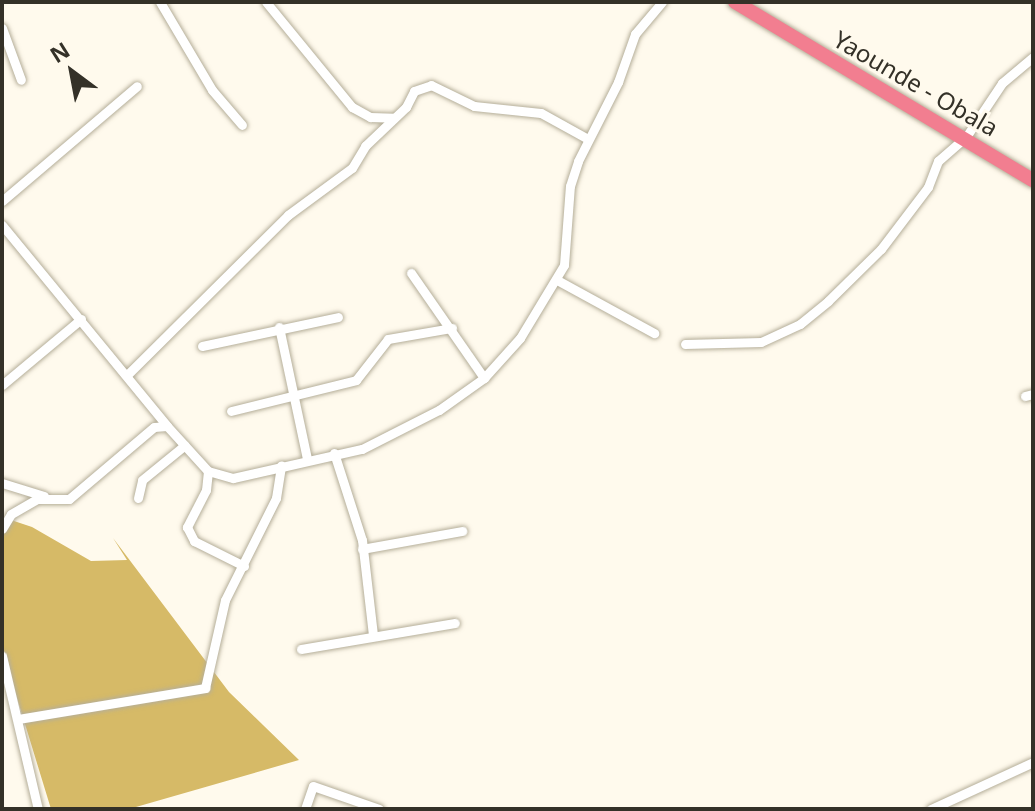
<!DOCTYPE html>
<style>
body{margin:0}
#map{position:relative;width:1035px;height:811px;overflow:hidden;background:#fffaed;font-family:"Noto Sans",sans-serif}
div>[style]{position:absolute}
.forest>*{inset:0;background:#d6ba67}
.roads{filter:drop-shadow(0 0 2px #b5ae99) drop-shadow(0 0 2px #b5ae99)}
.minor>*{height:9px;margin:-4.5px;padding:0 4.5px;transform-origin:4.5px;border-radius:4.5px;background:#fff}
.trunk>*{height:14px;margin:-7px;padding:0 7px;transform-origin:7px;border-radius:7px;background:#f27e90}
span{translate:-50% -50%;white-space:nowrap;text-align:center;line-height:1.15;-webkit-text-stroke:6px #fffaed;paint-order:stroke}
.street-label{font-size:24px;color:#343128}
.frame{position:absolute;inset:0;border:4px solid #343128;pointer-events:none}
.north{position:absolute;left:32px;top:32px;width:80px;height:80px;-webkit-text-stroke:6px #fffaed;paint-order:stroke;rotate:328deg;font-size:22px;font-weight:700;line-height:32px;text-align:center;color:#343128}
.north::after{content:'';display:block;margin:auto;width:28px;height:36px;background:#343128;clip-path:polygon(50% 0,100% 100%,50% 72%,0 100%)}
</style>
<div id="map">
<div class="forest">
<div style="clip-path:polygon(2px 517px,32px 527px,91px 561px,127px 560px,113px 538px,229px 692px,299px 760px,129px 809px,51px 809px,2px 649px)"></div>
</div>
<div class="roads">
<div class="minor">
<div style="left:160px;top:2px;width:102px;rotate:59.4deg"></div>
<div style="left:212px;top:90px;width:46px;rotate:49.4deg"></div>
<div style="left:266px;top:2px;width:136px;rotate:50.7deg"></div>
<div style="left:352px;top:107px;width:21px;rotate:29deg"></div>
<div style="left:370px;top:117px;width:24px;rotate:2deg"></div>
<div style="left:2px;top:28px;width:55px;rotate:69.9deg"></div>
<div style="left:2px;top:201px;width:177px;rotate:-40.4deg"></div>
<div style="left:2px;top:225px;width:260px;rotate:50.6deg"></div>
<div style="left:411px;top:273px;width:128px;rotate:55.2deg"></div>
<div style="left:557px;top:280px;width:111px;rotate:28.7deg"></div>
<div style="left:279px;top:327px;width:135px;rotate:78deg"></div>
<div style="left:685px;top:344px;width:76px;rotate:-1.5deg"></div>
<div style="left:761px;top:342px;width:43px;rotate:-24.8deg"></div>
<div style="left:800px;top:324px;width:36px;rotate:-39deg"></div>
<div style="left:828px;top:301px;width:74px;rotate:-44.5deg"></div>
<div style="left:881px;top:249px;width:78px;rotate:-52.8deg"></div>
<div style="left:928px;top:187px;width:28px;rotate:-69deg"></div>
<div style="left:938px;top:161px;width:37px;rotate:-41deg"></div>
<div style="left:966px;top:137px;width:65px;rotate:-56.3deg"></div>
<div style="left:1002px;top:83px;width:40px;rotate:-40deg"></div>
<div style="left:202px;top:346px;width:139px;rotate:-12deg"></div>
<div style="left:129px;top:373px;width:224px;rotate:-44.8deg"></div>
<div style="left:288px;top:215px;width:79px;rotate:-36.3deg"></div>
<div style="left:352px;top:168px;width:26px;rotate:-59deg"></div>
<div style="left:365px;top:146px;width:57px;rotate:-43.6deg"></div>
<div style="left:406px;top:107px;width:18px;rotate:-63deg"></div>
<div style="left:414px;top:91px;width:18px;rotate:-19deg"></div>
<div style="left:431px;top:85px;width:48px;rotate:26deg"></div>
<div style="left:474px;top:106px;width:67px;rotate:6deg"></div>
<div style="left:541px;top:113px;width:54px;rotate:29deg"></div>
<div style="left:2px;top:385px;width:103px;rotate:-39.9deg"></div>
<div style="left:1025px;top:396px;width:8px;rotate:-14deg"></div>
<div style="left:231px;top:411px;width:129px;rotate:-13.9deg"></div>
<div style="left:356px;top:380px;width:52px;rotate:-52deg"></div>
<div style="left:388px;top:339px;width:65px;rotate:-9.8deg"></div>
<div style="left:334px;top:453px;width:91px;rotate:72.2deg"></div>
<div style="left:362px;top:540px;width:96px;rotate:83.4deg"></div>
<div style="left:208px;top:471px;width:19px;rotate:96deg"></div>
<div style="left:206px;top:490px;width:42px;rotate:117.2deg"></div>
<div style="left:187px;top:527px;width:16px;rotate:63deg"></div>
<div style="left:194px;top:541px;width:56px;rotate:26.6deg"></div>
<div style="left:2px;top:483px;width:44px;rotate:17.2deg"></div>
<div style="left:138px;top:498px;width:18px;rotate:-77deg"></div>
<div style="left:142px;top:480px;width:55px;rotate:-39.1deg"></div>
<div style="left:2px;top:529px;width:17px;rotate:-59deg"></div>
<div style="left:11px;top:514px;width:30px;rotate:-30deg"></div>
<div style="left:37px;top:499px;width:32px"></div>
<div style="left:69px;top:499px;width:111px;rotate:-40.3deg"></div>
<div style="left:154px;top:427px;width:13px;rotate:-4deg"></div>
<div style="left:167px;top:426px;width:61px;rotate:47.7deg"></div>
<div style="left:208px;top:471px;width:26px;rotate:16deg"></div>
<div style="left:233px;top:478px;width:132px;rotate:-12.7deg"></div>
<div style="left:362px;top:449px;width:86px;rotate:-26.9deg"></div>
<div style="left:439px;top:410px;width:55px;rotate:-35.4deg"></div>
<div style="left:484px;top:378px;width:54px;rotate:-48deg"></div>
<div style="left:520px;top:338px;width:85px;rotate:-58.9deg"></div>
<div style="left:564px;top:265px;width:79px;rotate:-85.7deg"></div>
<div style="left:570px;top:186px;width:26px;rotate:-72deg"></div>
<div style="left:578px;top:161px;width:89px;rotate:-63.1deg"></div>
<div style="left:618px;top:82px;width:51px;rotate:-70.5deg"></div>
<div style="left:635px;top:34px;width:42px;rotate:-49.8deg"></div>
<div style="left:362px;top:549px;width:102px;rotate:-10.2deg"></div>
<div style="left:301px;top:649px;width:156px;rotate:-9.6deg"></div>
<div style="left:2px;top:656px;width:157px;rotate:76.8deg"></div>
<div style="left:18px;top:719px;width:190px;rotate:-9.4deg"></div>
<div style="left:205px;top:688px;width:90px;rotate:-77.2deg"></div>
<div style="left:225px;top:600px;width:114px;rotate:-63.4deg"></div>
<div style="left:276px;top:498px;width:33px;rotate:-81deg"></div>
<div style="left:305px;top:809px;width:24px;rotate:-71deg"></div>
<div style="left:313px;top:786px;width:70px;rotate:19.2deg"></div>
<div style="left:931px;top:809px;width:112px;rotate:-24.7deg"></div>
</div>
<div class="trunk">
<div style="left:735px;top:2px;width:347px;rotate:30.9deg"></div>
</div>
</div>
<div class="street-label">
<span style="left:916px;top:83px;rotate:30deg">Yaounde - Obala</span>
</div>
<div class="frame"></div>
<div class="north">N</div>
</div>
